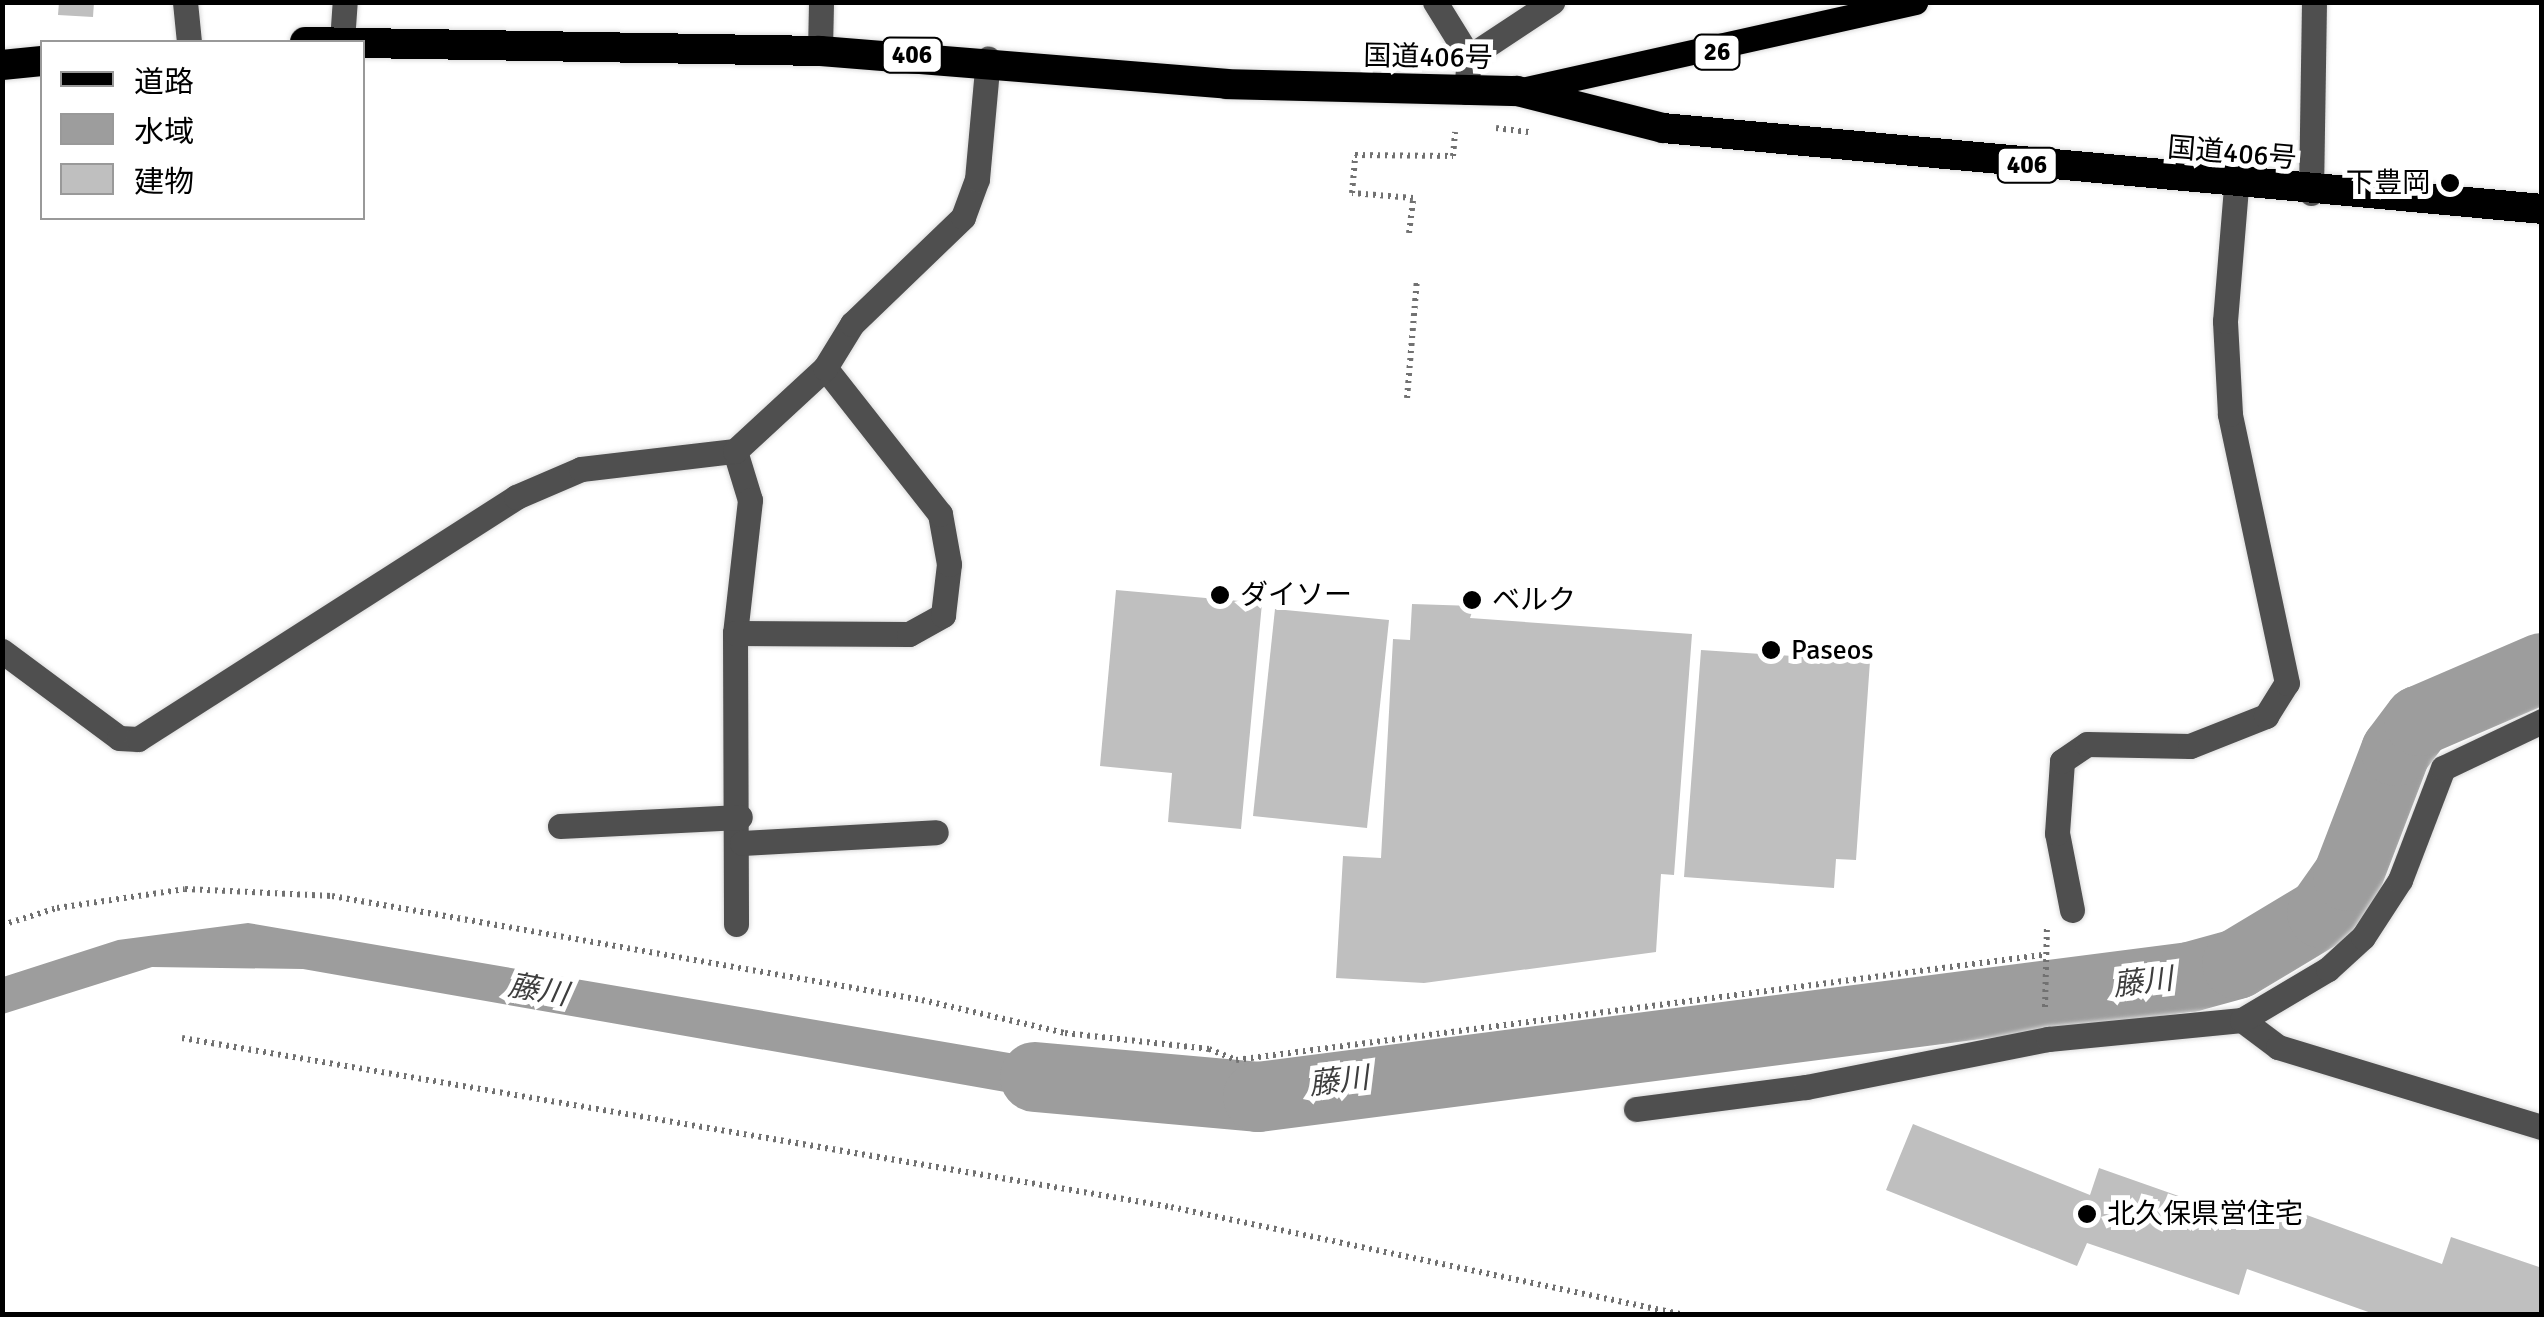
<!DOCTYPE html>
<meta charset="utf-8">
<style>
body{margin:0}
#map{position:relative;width:2544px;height:1317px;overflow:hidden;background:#fff;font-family:Signika,"Noto Sans JP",sans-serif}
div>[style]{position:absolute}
.water>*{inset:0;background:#9d9d9d}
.river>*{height:70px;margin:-35px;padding:0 35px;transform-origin:35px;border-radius:35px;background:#9d9d9d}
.building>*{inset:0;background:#bfbfbf}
.path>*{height:6px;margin-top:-3px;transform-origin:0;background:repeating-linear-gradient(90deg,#717171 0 2.5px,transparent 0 7.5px)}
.roads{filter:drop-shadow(0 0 2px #dbdbdb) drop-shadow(0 0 2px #dbdbdb)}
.minor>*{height:25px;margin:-12.5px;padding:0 12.5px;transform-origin:12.5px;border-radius:12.5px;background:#4f4f4f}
.major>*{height:25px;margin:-12.5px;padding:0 12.5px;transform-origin:12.5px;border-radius:12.5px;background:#000}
.highway>*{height:30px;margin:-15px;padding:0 15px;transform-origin:15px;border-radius:15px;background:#000}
.dots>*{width:28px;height:28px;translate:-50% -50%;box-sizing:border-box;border:5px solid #fff;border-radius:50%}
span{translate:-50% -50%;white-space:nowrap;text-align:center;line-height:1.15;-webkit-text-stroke:10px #fff;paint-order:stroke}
.shield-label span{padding:2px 8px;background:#fff;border:2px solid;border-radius:8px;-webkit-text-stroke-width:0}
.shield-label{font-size:25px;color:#000;font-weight:700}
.street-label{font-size:28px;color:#000}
.poi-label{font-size:28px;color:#000}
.right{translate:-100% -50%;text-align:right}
.left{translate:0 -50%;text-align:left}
.water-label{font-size:30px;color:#3e3e3e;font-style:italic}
.frame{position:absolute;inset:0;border:5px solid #000;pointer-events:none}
.legend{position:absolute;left:40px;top:40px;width:325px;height:180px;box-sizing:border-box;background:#fff;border:2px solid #999;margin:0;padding:12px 18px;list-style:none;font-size:30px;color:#000}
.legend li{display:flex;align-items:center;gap:20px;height:50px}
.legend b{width:50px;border:2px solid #999}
</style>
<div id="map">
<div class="water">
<div style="clip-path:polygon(248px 923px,1103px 1069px,1130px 1090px,1034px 1097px,303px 969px,152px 967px,3px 1014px,3px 977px,118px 940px)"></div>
</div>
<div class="river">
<div style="left:1035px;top:1077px;width:224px;rotate:5.1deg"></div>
<div style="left:1258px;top:1097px;width:940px;rotate:-7.34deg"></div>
<div style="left:2190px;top:977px;width:49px;rotate:-15.5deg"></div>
<div style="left:2237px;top:964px;width:99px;rotate:-31deg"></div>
<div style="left:2322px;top:913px;width:45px;rotate:-54.9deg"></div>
<div style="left:2348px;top:876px;width:134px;rotate:-69deg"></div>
<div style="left:2396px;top:751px;width:38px;rotate:-53deg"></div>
<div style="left:2419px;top:721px;width:134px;rotate:-23.3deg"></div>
</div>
<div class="building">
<div style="clip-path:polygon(59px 2px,94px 2px,93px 17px,58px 15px)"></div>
<div style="clip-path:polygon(1116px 590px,1262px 603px,1241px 829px,1168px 822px,1172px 773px,1100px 766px)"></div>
<div style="clip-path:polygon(1412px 604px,1474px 606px,1470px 618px,1692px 634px,1674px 875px,1661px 874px,1656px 952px,1424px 983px,1336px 978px,1343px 856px,1381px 858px,1393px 639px,1410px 640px)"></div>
<div style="clip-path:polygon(1275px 609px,1389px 620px,1367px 828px,1253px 816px)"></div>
<div style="clip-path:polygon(1701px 650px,1870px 661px,1856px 860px,1836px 859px,1834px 888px,1684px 877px)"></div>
<div style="clip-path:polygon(1913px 1124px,2090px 1195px,2099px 1168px,2261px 1225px,2271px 1202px,2442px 1264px,2451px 1237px,2542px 1268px,2542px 1314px,2374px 1314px,2247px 1269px,2239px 1295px,2087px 1243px,2077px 1266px,1886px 1190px)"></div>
</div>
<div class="path">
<div style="left:1496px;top:128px;width:33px;rotate:7deg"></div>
<div style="left:1409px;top:233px;width:35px;rotate:-83deg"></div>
<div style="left:1413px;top:198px;width:61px;rotate:-175.3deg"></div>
<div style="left:1352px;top:193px;width:38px;rotate:-85deg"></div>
<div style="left:1355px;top:155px;width:98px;rotate:0.6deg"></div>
<div style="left:1453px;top:156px;width:24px;rotate:-85deg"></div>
<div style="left:1407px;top:398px;width:118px;rotate:-85.2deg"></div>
<div style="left:2px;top:925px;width:58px;rotate:-17.2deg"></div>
<div style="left:57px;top:908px;width:129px;rotate:-8.4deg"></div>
<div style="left:185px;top:889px;width:147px;rotate:2.7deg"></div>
<div style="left:332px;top:896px;width:599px;rotate:10deg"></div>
<div style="left:922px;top:1000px;width:147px;rotate:13deg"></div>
<div style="left:1065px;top:1033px;width:145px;rotate:6.3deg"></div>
<div style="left:1209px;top:1049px;width:29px;rotate:22deg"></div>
<div style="left:1236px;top:1060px;width:813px;rotate:-7.42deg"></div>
<div style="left:2045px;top:1007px;width:80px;rotate:-88.6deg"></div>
<div style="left:182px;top:1038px;width:1003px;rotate:9.7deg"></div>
<div style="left:1171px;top:1207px;width:520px;rotate:11.87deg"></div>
</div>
<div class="roads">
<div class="minor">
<div style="left:185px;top:2px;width:40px;rotate:84.3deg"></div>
<div style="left:1435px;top:2px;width:65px;rotate:58.3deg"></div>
<div style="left:342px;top:41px;width:39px;rotate:-86deg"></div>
<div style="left:820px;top:51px;width:49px;rotate:-88.8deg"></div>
<div style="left:1466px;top:92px;width:35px;rotate:-85deg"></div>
<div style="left:1469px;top:57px;width:100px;rotate:-33.5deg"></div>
<div style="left:2311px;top:193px;width:191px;rotate:-89.1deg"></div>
<div style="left:735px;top:451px;width:51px;rotate:73deg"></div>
<div style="left:750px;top:500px;width:134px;rotate:96.4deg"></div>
<div style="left:735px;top:633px;width:291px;rotate:89.8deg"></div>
<div style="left:735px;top:633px;width:174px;rotate:0.3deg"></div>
<div style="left:909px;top:634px;width:39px;rotate:-29deg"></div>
<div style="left:943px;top:615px;width:51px;rotate:-83.3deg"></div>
<div style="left:949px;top:564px;width:51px;rotate:-100.2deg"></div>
<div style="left:940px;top:514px;width:186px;rotate:-128.2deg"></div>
<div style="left:2px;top:651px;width:146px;rotate:36.6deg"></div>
<div style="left:119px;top:738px;width:19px;rotate:3deg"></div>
<div style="left:138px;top:739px;width:449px;rotate:-32.6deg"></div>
<div style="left:516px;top:497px;width:71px;rotate:-23.3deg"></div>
<div style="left:581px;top:469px;width:155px;rotate:-6.7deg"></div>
<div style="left:735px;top:451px;width:122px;rotate:-42.7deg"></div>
<div style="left:825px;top:368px;width:52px;rotate:-58.5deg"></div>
<div style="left:852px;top:324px;width:154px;rotate:-43.9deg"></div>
<div style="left:963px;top:217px;width:40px;rotate:-69.8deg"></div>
<div style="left:977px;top:179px;width:121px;rotate:-84.8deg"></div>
<div style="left:560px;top:826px;width:180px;rotate:-2.9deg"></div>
<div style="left:742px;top:843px;width:194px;rotate:-3.2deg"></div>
<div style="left:2072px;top:910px;width:78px;rotate:-101deg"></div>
<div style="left:2057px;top:833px;width:72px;rotate:-86deg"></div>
<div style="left:2062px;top:761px;width:30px;rotate:-34deg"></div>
<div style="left:2087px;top:744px;width:103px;rotate:1.1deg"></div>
<div style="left:2190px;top:746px;width:82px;rotate:-21.5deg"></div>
<div style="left:2266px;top:716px;width:39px;rotate:-58deg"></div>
<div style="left:2287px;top:683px;width:275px;rotate:-102deg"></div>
<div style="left:2230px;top:414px;width:93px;rotate:-93.1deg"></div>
<div style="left:2225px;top:321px;width:135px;rotate:-85.3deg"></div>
<div style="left:2242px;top:1020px;width:45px;rotate:36.9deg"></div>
<div style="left:2278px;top:1047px;width:276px;rotate:16.9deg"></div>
<div style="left:1636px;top:1109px;width:171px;rotate:-7.4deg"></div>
<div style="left:1806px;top:1087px;width:247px;rotate:-11.2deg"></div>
<div style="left:2048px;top:1039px;width:195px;rotate:-5.6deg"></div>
<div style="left:2242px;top:1020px;width:100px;rotate:-30.7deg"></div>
<div style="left:2328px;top:969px;width:47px;rotate:-42.4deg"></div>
<div style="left:2363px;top:937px;width:68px;rotate:-57deg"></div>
<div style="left:2400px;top:880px;width:120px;rotate:-69deg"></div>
<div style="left:2443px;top:768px;width:110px;rotate:-25.4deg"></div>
</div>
<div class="major">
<div style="left:1522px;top:90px;width:403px;rotate:-12.6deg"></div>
</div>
<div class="highway">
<div style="left:305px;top:42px;width:515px;rotate:1deg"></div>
<div style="left:820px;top:51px;width:407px;rotate:4.6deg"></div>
<div style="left:1226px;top:84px;width:291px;rotate:1.4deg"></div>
<div style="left:1517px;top:91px;width:151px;rotate:14.2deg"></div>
<div style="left:1663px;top:128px;width:883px;rotate:5.26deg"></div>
<div style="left:2px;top:65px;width:40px;rotate:-5.7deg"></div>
</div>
</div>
<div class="dots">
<div style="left:2450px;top:183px;background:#000"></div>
<div style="left:1220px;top:595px;background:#000"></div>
<div style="left:1472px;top:600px;background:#000"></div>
<div style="left:1771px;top:650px;background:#000"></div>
<div style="left:2087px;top:1214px;background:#000"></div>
</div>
<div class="shield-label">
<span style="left:1717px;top:52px">26</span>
<span style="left:912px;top:55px">406</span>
<span style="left:2027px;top:165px">406</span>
</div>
<div class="street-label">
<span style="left:1428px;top:57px;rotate:1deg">国道406号</span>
<span style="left:2232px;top:153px;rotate:5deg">国道406号</span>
</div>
<div class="poi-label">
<span class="right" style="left:2430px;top:183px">下豊岡</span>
<span class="left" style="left:1240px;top:595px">ダイソー</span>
<span class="left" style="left:1492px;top:600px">ベルク</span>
<span class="left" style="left:1791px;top:650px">Paseos</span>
<span class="left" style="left:2107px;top:1214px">北久保県営住宅</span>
</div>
<div class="water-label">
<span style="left:2143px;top:983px;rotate:-7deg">藤川</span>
<span style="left:538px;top:991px;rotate:10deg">藤川</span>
<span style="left:1339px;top:1082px;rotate:-7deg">藤川</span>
</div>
<div class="frame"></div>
<ul class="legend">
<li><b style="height:12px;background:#000"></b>道路</li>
<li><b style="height:28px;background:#9d9d9d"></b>水域</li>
<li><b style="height:28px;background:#bfbfbf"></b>建物</li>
</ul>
</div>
